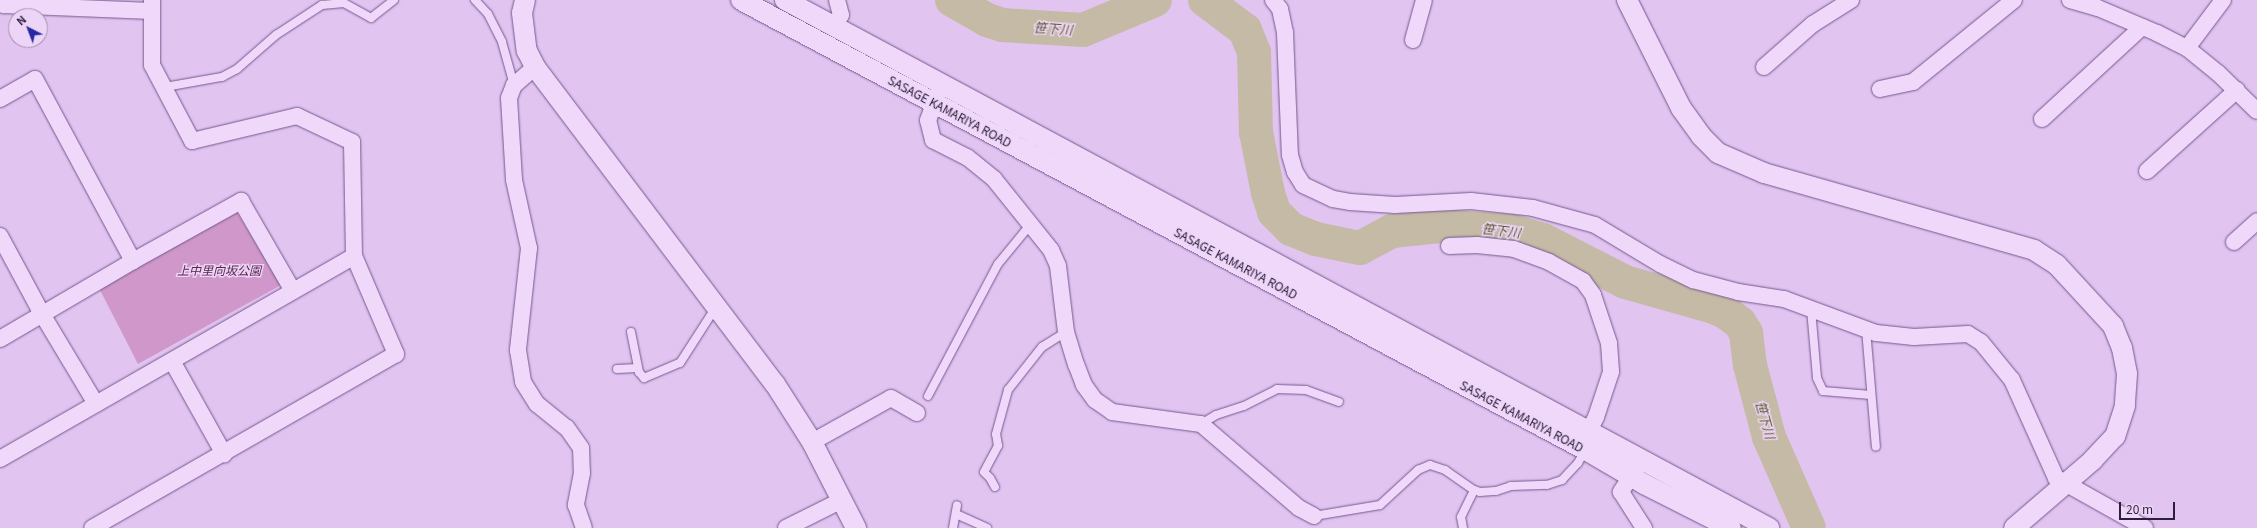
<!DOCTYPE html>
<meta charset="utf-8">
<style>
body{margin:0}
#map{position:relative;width:2257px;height:528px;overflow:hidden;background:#e2c4f1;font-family:Georgia,"Noto Sans JP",serif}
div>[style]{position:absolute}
.green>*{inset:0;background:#d097ca}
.river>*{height:34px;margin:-17px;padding:0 17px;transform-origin:17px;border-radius:17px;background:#c4baa6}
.roads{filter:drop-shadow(0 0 1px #74598d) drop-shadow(0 0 1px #74598d)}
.service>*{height:8px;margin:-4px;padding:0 4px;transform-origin:4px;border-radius:4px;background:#f0d8fb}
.minor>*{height:16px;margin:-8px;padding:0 8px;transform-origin:8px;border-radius:8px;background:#f0d8fb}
.tertiary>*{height:20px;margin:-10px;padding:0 10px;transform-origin:10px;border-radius:10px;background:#f0d8fb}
span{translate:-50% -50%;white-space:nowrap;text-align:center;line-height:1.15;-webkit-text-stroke:3px #edd5f7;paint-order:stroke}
.street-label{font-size:12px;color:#2c1e3c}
.park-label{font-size:12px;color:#59244d;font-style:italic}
.water-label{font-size:13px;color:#5c582d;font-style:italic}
.north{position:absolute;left:8px;top:8px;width:40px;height:40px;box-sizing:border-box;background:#edd5f7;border:1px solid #a08cac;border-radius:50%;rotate:318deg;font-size:11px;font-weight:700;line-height:16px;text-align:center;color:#2c1e3c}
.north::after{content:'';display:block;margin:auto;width:14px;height:18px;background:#26299f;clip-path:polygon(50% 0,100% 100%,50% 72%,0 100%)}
.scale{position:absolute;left:2119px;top:502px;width:56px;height:18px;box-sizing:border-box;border:2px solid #2c1e3c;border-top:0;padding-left:5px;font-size:12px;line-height:14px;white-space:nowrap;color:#2c1e3c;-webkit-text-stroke:3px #edd5f7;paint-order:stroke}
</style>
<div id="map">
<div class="green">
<div style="clip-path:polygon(235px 209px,281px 285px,138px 364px,100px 290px)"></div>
</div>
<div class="river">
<div style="left:952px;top:0;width:40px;rotate:29.7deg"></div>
<div style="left:987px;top:20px;width:16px;rotate:18deg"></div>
<div style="left:1002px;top:25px;width:81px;rotate:3.5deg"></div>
<div style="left:1083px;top:30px;width:78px;rotate:-22.6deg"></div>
<div style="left:1205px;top:0;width:50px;rotate:36.9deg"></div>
<div style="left:1245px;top:30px;width:24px;rotate:68deg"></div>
<div style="left:1254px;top:52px;width:80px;rotate:88.6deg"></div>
<div style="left:1256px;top:132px;width:62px;rotate:78.9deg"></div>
<div style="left:1268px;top:193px;width:20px;rotate:72deg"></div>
<div style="left:1274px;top:212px;width:24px;rotate:45deg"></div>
<div style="left:1291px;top:229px;width:27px;rotate:22deg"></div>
<div style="left:1316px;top:239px;width:45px;rotate:11.6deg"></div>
<div style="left:1360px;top:248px;width:36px;rotate:-28deg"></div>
<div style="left:1392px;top:231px;width:48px;rotate:-5.9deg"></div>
<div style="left:1440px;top:226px;width:73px;rotate:3.9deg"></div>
<div style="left:1513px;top:231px;width:31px;rotate:17deg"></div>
<div style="left:1543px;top:240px;width:92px;rotate:27.1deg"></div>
<div style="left:1625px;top:282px;width:92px;rotate:15.7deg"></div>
<div style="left:1714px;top:307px;width:14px;rotate:25deg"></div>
<div style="left:1727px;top:313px;width:16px;rotate:38deg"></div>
<div style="left:1740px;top:323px;width:12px;rotate:59deg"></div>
<div style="left:1746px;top:333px;width:32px;rotate:83deg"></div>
<div style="left:1750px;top:365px;width:74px;rotate:75.2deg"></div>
<div style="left:1769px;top:437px;width:99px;rotate:66.3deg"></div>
</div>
<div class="roads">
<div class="service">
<div style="left:475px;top:0;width:19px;rotate:47deg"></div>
<div style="left:488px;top:14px;width:31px;rotate:63deg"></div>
<div style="left:502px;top:42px;width:45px;rotate:74.4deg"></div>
<div style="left:165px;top:87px;width:58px;rotate:-10deg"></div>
<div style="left:222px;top:77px;width:17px;rotate:-28deg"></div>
<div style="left:237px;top:69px;width:52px;rotate:-41.1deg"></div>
<div style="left:276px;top:35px;width:55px;rotate:-33.1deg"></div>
<div style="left:322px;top:5px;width:22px;rotate:-5deg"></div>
<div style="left:344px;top:3px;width:31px;rotate:29deg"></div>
<div style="left:371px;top:18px;width:29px;rotate:-38deg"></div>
<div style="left:1811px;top:309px;width:69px;rotate:85deg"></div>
<div style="left:1817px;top:378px;width:14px;rotate:65deg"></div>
<div style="left:1823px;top:391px;width:48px;rotate:4.8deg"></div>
<div style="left:1866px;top:329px;width:118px;rotate:85.2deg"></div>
<div style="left:631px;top:332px;width:41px;rotate:78.7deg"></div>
<div style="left:639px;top:372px;width:8px;rotate:50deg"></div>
<div style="left:644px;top:378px;width:39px;rotate:-23deg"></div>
<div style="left:680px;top:363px;width:67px;rotate:-57.3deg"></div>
<div style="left:617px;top:369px;width:21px;rotate:-3deg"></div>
<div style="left:928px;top:396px;width:149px;rotate:-62.1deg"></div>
<div style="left:998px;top:264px;width:50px;rotate:-50.6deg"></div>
<div style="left:1201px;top:424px;width:17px;rotate:-31deg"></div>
<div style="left:1216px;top:415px;width:29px;rotate:-18deg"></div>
<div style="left:1244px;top:406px;width:37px;rotate:-27deg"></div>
<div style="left:1277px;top:389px;width:29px;rotate:2deg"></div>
<div style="left:1306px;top:390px;width:35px;rotate:20deg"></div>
<div style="left:995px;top:487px;width:10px;rotate:-119deg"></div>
<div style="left:990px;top:478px;width:8px;rotate:-135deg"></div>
<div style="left:984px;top:472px;width:30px;rotate:-62deg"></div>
<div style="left:998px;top:446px;width:12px;rotate:-99deg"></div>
<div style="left:996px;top:434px;width:46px;rotate:-74.7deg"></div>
<div style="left:1008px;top:390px;width:55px;rotate:-51.7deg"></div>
<div style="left:1042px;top:347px;width:28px;rotate:-32deg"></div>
<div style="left:956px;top:514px;width:34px;rotate:24deg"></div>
<div style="left:1314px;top:516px;width:67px;rotate:-9.5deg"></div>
<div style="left:1380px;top:505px;width:52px;rotate:-42.6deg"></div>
<div style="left:1418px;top:470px;width:13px;rotate:-23deg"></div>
<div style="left:1430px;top:465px;width:16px;rotate:18deg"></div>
<div style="left:1445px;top:470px;width:35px;rotate:35deg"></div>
<div style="left:953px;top:528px;width:23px;rotate:-80deg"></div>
<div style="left:1463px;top:528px;width:11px;rotate:-100deg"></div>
<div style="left:1461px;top:517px;width:30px;rotate:-64deg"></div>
<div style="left:1474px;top:490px;width:6px;rotate:18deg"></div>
<div style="left:1480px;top:492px;width:16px;rotate:-4deg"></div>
<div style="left:1496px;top:491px;width:16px;rotate:-18deg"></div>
<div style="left:1511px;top:486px;width:36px;rotate:-2deg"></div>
<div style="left:1547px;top:485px;width:16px;rotate:-18deg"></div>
<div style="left:1562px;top:480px;width:23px;rotate:-47deg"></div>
<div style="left:1578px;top:463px;width:15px;rotate:-62deg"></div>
</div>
<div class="minor">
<div style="left:1px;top:0;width:6px;rotate:59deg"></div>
<div style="left:4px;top:5px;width:148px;rotate:2.3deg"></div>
<div style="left:152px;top:0;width:65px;rotate:90deg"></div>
<div style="left:152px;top:65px;width:86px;rotate:62.2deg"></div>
<div style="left:192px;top:141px;width:108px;rotate:-13.4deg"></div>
<div style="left:297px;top:116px;width:61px;rotate:25.3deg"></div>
<div style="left:352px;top:142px;width:114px;rotate:89deg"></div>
<div style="left:1273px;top:0;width:11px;rotate:52deg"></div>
<div style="left:1280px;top:9px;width:25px;rotate:78deg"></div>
<div style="left:1285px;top:33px;width:122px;rotate:87.7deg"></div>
<div style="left:1290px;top:155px;width:18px;rotate:74deg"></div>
<div style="left:1295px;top:172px;width:15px;rotate:58deg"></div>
<div style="left:1303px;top:185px;width:33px;rotate:25deg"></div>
<div style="left:1333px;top:199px;width:17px;rotate:10deg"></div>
<div style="left:1350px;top:202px;width:45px;rotate:3.8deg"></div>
<div style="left:1395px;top:205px;width:76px;rotate:-3deg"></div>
<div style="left:1471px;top:201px;width:62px;rotate:6.4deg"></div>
<div style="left:1533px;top:208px;width:64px;rotate:15.3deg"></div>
<div style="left:1595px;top:225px;width:76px;rotate:31deg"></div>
<div style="left:1660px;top:264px;width:37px;rotate:26deg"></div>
<div style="left:1693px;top:280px;width:47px;rotate:14.9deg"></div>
<div style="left:1738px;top:292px;width:47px;rotate:8.7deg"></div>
<div style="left:1784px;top:299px;width:98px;rotate:20.3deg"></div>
<div style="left:1876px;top:333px;width:38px;rotate:6deg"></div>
<div style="left:1914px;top:337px;width:54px;rotate:-3.2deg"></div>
<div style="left:1968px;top:334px;width:15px;rotate:32deg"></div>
<div style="left:1981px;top:342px;width:49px;rotate:50.8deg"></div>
<div style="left:2012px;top:380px;width:107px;rotate:65.8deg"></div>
<div style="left:2056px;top:478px;width:102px;rotate:29.3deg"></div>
<div style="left:2070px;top:0;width:29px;rotate:16deg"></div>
<div style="left:2098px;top:8px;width:64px;rotate:23deg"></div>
<div style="left:2157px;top:33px;width:34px;rotate:27deg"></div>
<div style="left:2187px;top:48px;width:40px;rotate:39deg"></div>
<div style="left:2218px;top:73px;width:54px;rotate:44.3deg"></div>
<div style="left:834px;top:26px;width:13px;rotate:-58deg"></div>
<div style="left:841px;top:15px;width:16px;rotate:-105deg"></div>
<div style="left:1413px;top:40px;width:41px;rotate:-74.6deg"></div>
<div style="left:2187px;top:48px;width:60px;rotate:-53.1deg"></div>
<div style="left:535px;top:67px;width:28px;rotate:139deg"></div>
<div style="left:514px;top:85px;width:14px;rotate:111deg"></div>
<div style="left:509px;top:98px;width:82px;rotate:86.5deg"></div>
<div style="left:514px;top:180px;width:70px;rotate:77.6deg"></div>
<div style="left:529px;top:248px;width:103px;rotate:96.2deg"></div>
<div style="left:518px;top:350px;width:32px;rotate:81deg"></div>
<div style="left:523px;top:382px;width:26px;rotate:58deg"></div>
<div style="left:537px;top:404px;width:38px;rotate:39deg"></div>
<div style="left:567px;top:428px;width:24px;rotate:55deg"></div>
<div style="left:581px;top:448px;width:25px;rotate:88deg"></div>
<div style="left:582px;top:473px;width:33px;rotate:101deg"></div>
<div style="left:576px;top:505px;width:24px;rotate:71deg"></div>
<div style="left:1764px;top:67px;width:65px;rotate:-41.3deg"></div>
<div style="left:1813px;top:24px;width:45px;rotate:-32.3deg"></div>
<div style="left:1880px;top:89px;width:34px;rotate:-12deg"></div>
<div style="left:1913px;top:82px;width:130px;rotate:-39.1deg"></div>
<div style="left:938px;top:93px;width:29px;rotate:110deg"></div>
<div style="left:928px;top:120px;width:21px;rotate:76deg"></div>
<div style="left:933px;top:140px;width:38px;rotate:27deg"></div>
<div style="left:967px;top:157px;width:35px;rotate:39deg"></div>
<div style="left:994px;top:179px;width:91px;rotate:51.2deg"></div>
<div style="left:1051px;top:250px;width:17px;rotate:66deg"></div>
<div style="left:1058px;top:266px;width:66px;rotate:83.1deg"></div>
<div style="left:1066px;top:332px;width:34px;rotate:73deg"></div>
<div style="left:1076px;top:364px;width:22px;rotate:69deg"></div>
<div style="left:1084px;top:385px;width:19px;rotate:54deg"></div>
<div style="left:1095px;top:400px;width:21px;rotate:35deg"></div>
<div style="left:1112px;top:412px;width:90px;rotate:7.7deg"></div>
<div style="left:1201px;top:424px;width:129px;rotate:40.6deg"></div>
<div style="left:1299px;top:508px;width:17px;rotate:28deg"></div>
<div style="left:0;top:99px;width:40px;rotate:-29.7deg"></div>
<div style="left:35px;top:79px;width:207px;rotate:61.7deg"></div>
<div style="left:2042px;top:119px;width:136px;rotate:-42.6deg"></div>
<div style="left:2147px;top:171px;width:121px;rotate:-42deg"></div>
<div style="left:0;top:236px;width:89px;rotate:61.7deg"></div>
<div style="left:42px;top:314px;width:105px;rotate:59deg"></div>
<div style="left:2234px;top:242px;width:31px;rotate:-42deg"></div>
<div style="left:1449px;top:246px;width:28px;rotate:-2deg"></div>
<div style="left:1477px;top:245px;width:37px;rotate:6deg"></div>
<div style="left:1514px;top:249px;width:37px;rotate:20deg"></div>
<div style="left:1549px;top:262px;width:39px;rotate:29deg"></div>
<div style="left:1583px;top:281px;width:17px;rotate:54deg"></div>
<div style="left:1593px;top:295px;width:51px;rotate:71.6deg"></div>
<div style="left:1609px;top:343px;width:29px;rotate:86deg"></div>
<div style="left:1611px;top:372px;width:47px;rotate:108.4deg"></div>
<div style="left:1596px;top:417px;width:16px;rotate:117deg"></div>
<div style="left:0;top:339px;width:154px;rotate:-30.4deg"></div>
<div style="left:133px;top:261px;width:124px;rotate:-29.1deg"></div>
<div style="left:241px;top:201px;width:104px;rotate:60deg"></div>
<div style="left:172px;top:361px;width:107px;rotate:60.8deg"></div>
<div style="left:812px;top:442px;width:90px;rotate:-29.1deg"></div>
<div style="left:891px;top:398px;width:30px;rotate:30deg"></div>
<div style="left:0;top:459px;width:408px;rotate:-29.8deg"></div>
<div style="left:354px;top:256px;width:107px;rotate:66.8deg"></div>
<div style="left:396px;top:354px;width:350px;rotate:150.2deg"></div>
<div style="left:1637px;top:467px;width:30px;rotate:123deg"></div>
<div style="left:1621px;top:492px;width:43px;rotate:57.4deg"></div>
<div style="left:786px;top:528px;width:63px;rotate:-26.6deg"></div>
</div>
<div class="tertiary">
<div style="left:525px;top:0;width:13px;rotate:103deg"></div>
<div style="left:522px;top:13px;width:38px;rotate:83deg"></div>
<div style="left:527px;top:51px;width:18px;rotate:63deg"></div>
<div style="left:535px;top:67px;width:398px;rotate:52.9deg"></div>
<div style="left:775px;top:384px;width:69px;rotate:57.5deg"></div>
<div style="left:812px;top:442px;width:97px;rotate:62.9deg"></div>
<div style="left:741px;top:0;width:957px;rotate:28.04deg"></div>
<div style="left:1586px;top:450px;width:67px;rotate:30.4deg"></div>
<div style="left:1644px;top:484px;width:97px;rotate:26.8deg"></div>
<div style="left:785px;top:0;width:1117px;rotate:28.22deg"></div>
<div style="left:1627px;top:0;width:121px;rotate:63.4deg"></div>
<div style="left:1681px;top:108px;width:34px;rotate:54deg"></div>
<div style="left:1701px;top:136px;width:24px;rotate:45deg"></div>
<div style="left:1718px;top:153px;width:50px;rotate:23.5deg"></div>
<div style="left:1764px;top:173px;width:281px;rotate:15.9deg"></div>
<div style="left:2034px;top:250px;width:27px;rotate:33deg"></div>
<div style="left:2057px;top:265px;width:83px;rotate:47.4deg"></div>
<div style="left:2113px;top:326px;width:24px;rotate:68deg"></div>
<div style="left:2122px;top:348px;width:26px;rotate:79deg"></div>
<div style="left:2127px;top:374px;width:32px;rotate:94deg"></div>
<div style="left:2125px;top:406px;width:32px;rotate:108deg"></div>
<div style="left:2115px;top:436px;width:33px;rotate:133deg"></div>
<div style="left:2093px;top:460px;width:104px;rotate:139.3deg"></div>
</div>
</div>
<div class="street-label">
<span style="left:950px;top:111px;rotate:28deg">SASAGE KAMARIYA ROAD</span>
<span style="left:1236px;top:263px;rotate:28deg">SASAGE KAMARIYA ROAD</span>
<span style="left:1522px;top:416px;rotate:28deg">SASAGE KAMARIYA ROAD</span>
</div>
<div class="park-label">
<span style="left:219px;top:270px">上中里向坂公園</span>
</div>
<div class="water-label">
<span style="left:1053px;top:29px;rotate:4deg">笹下川</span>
<span style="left:1501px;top:231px;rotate:7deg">笹下川</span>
<span style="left:1765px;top:420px;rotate:74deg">笹下川</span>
</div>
<div class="north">N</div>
<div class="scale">20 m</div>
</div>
